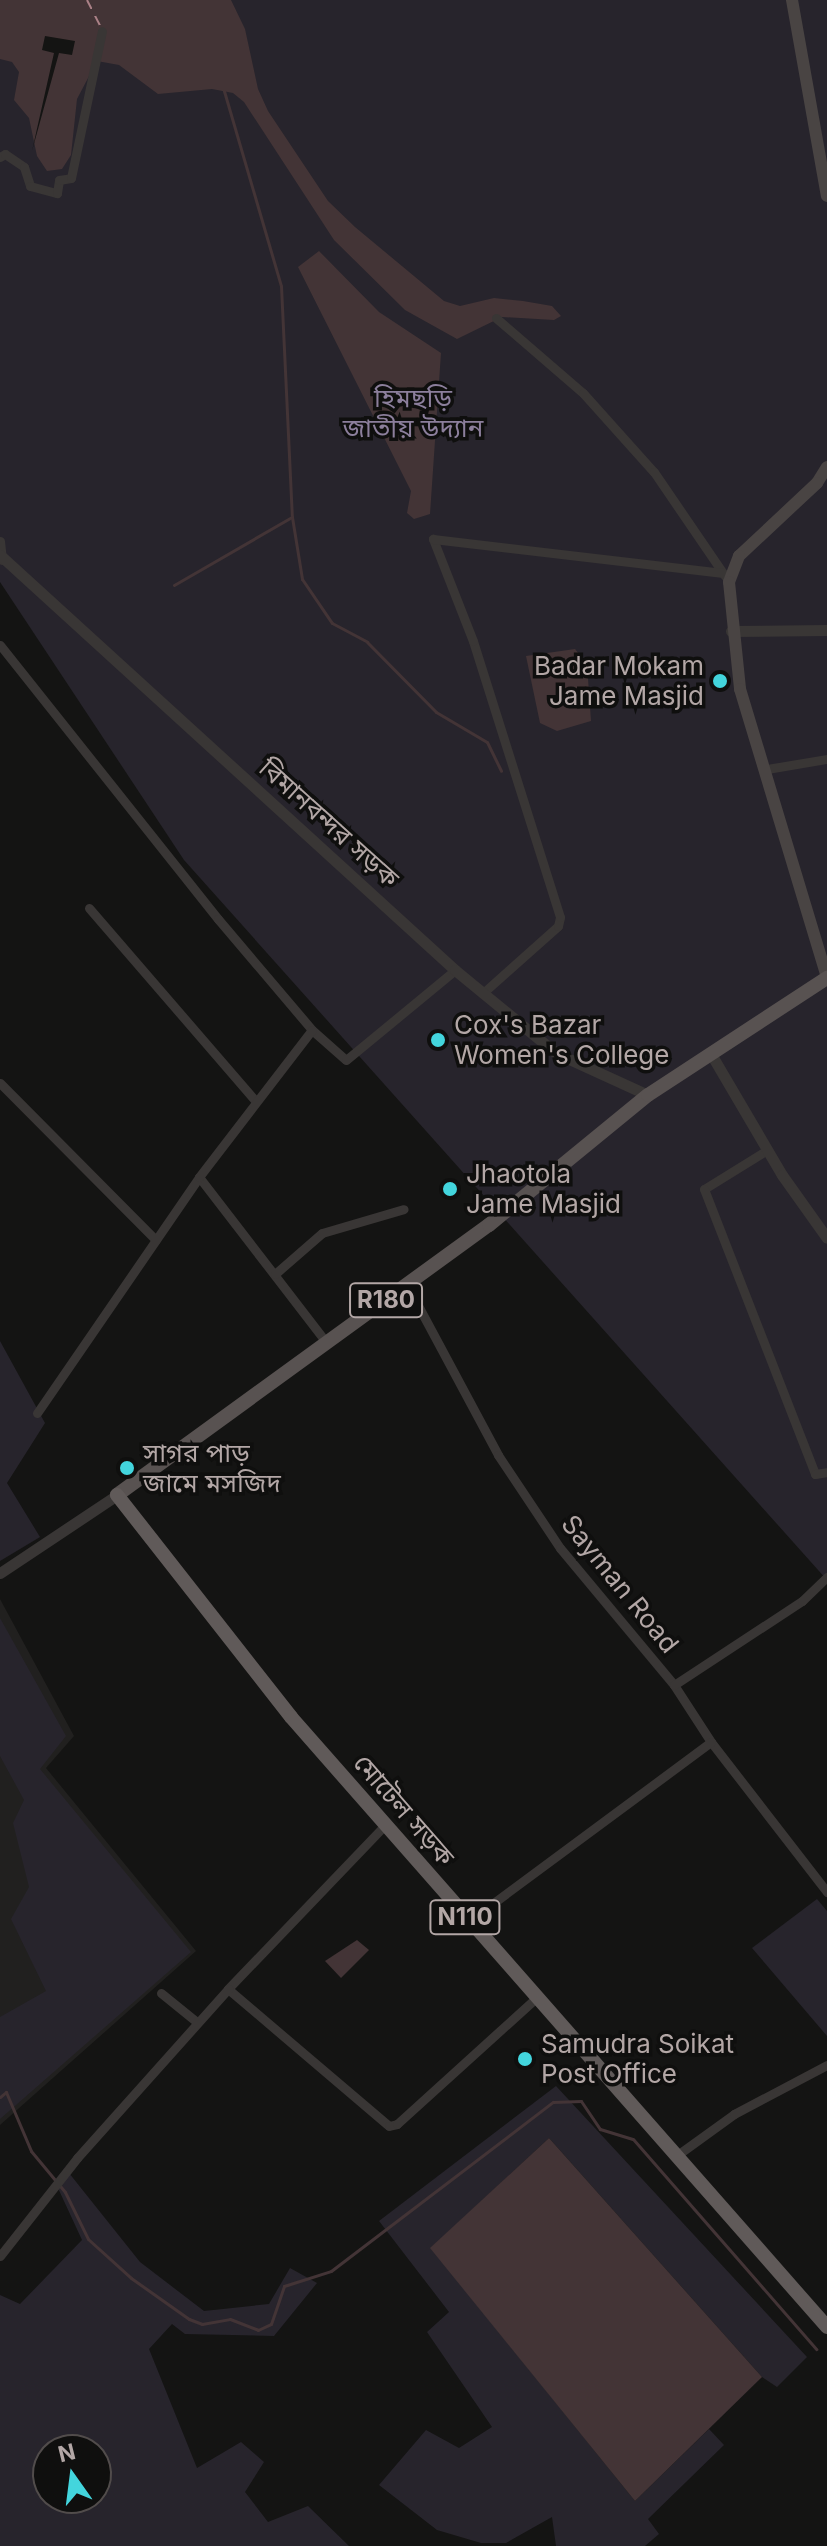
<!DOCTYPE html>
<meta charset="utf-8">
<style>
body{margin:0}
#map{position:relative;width:827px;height:2546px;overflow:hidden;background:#141413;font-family:Inter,"Noto Sans Bengali",sans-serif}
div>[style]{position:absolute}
.built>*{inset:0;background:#21201f}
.green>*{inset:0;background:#27242c}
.water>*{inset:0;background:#433436}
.pier>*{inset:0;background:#141413}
.stream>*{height:3px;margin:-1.5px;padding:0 1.5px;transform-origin:1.5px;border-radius:1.5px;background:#433436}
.ferry>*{height:2px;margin-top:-1px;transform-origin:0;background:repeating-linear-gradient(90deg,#ab8187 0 10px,transparent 0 18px)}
.minor>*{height:9px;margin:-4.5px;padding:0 4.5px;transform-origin:4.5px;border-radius:4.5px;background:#393635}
.tertiary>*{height:11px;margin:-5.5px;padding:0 5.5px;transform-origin:5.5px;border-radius:5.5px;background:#393635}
.secondary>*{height:12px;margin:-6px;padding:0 6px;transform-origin:6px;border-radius:6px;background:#494443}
.primary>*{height:14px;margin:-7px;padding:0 7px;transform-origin:7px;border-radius:7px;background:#585251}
.trunk>*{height:14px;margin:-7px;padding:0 7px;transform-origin:7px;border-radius:7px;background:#605a59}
.dots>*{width:22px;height:22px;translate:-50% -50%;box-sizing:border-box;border:4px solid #0f0f0e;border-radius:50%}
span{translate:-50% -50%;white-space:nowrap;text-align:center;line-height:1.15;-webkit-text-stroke:7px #0f0f0e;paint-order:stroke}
.shield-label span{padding:2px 6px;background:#0f0f0e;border:2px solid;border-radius:6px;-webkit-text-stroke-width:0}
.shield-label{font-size:24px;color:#b3a7a6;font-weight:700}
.park-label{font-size:26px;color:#8c7f9c}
.poi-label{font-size:26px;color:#b3a7a6}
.right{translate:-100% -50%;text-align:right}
.left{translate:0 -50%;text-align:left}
.street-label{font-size:26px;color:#b3a7a6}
.north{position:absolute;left:32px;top:2434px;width:80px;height:80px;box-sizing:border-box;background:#0f0f0e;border:2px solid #514c4b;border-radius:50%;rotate:346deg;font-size:22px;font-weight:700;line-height:32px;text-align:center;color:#b3a7a6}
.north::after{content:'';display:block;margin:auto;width:28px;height:36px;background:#43d5dd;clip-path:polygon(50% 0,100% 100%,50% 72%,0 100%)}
</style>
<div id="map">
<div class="built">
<div style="clip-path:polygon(0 1599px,74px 1736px,46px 1768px,196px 1951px,0 2125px)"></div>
</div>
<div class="green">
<div style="clip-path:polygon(0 0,827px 0,827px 1580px,184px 860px,0 582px)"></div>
<div style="clip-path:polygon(0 1341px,45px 1423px,7px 1483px,40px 1537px,0 1561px)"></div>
<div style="clip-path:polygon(0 1618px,66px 1736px,40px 1769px,191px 1952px,0 2119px,0 2017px,46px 1991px,11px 1919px,29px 1887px,13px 1823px,24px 1800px,0 1756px)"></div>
<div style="clip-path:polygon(817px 1899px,827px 1911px,827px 2036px,752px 1948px)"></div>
<div style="clip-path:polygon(556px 2086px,807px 2357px,777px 2387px,762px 2377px,549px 2138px,431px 2248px,635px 2501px,709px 2429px,724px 2445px,648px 2519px,659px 2534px,645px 2546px,556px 2546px,552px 2517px,506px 2543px,481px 2543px,437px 2530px,379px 2485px,426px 2430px,459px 2448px,492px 2427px,427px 2332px,449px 2312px,379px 2221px)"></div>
<div style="clip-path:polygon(evenodd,69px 2173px,140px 2262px,204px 2311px,269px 2304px,290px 2268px,317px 2283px,274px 2336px,185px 2334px,172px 2324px,149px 2349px,197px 2468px,241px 2442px,264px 2462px,245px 2492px,268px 2522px,308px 2506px,349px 2546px,0 2546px,0 2295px,20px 2304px,82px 2240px,57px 2186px,69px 2173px,48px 2450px,96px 2450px,96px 2498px,48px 2498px,48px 2450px)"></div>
</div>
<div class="water">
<div style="clip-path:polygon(0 0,231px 0,245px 29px,258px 89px,268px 111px,328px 201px,355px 227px,444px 301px,460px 306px,494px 298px,523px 301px,552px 306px,561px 316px,554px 320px,502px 317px,457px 339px,405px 310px,334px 240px,244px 102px,233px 93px,212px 89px,158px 94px,119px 65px,97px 61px,77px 99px,71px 155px,62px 169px,47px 171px,37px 156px,29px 118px,14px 100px,19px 72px,12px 62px,0 59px)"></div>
<div style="clip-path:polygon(319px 251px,379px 312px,441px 353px,430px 514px,414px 519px,407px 513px,411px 491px,298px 267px)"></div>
<div style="clip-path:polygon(575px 649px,587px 664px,591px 721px,557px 731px,540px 723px,526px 656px)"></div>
<div style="clip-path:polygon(357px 1940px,369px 1950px,341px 1978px,325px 1961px)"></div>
<div style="clip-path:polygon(549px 2138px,762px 2377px,635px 2501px,430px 2248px)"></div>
</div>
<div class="pier">
<div style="clip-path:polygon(45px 36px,75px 41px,72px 55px,59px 53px,32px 151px,54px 53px,42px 50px)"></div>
</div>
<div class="stream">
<div style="left:224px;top:91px;width:203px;rotate:73.7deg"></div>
<div style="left:281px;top:286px;width:231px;rotate:87.3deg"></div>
<div style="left:292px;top:517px;width:63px;rotate:80.8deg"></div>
<div style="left:302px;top:579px;width:53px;rotate:55.7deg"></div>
<div style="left:332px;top:623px;width:40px;rotate:28deg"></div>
<div style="left:367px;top:642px;width:98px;rotate:45.4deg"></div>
<div style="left:436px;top:712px;width:59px;rotate:30.5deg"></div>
<div style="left:487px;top:742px;width:32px;rotate:64deg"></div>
<div style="left:174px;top:585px;width:136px;rotate:-30deg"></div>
<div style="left:0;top:2097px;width:8px;rotate:-40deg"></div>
<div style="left:6px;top:2092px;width:64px;rotate:67deg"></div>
<div style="left:31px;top:2151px;width:53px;rotate:50.3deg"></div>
<div style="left:65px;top:2192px;width:52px;rotate:63.9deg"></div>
<div style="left:88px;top:2239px;width:58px;rotate:42.2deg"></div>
<div style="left:131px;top:2278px;width:71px;rotate:35.3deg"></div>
<div style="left:189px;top:2319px;width:14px;rotate:21deg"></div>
<div style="left:202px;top:2324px;width:28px;rotate:-10deg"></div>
<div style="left:230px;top:2319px;width:30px;rotate:21deg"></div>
<div style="left:258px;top:2330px;width:14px;rotate:-25deg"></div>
<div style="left:271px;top:2324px;width:40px;rotate:-71.1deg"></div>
<div style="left:284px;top:2286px;width:49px;rotate:-17.7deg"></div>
<div style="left:331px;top:2271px;width:279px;rotate:-37.3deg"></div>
<div style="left:553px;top:2102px;width:28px;rotate:-2deg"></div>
<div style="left:581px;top:2101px;width:34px;rotate:56deg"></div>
<div style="left:600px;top:2129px;width:34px;rotate:17deg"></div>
<div style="left:633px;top:2139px;width:279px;rotate:48.9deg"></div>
</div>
<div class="ferry">
<div style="left:87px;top:0;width:31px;rotate:63deg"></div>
</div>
<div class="minor">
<div style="left:0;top:157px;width:6px;rotate:-31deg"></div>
<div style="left:5px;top:154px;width:23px;rotate:34deg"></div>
<div style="left:24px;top:167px;width:20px;rotate:72deg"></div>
<div style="left:30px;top:186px;width:28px;rotate:15deg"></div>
<div style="left:57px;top:193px;width:13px;rotate:-81deg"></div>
<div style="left:59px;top:180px;width:12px;rotate:-9deg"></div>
<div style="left:71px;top:178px;width:150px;rotate:-78.1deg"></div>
<div style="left:496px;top:318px;width:115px;rotate:40.8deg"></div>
<div style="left:583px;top:393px;width:106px;rotate:48.1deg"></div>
<div style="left:654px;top:472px;width:126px;rotate:55.7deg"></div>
<div style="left:0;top:541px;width:19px;rotate:84deg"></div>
<div style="left:0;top:645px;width:350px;rotate:51.5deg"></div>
<div style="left:218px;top:919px;width:145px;rotate:49.7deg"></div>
<div style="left:312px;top:1030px;width:45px;rotate:41.4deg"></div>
<div style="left:346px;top:1060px;width:141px;rotate:-39.5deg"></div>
<div style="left:767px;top:769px;width:61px;rotate:-9.5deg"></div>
<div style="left:89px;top:908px;width:254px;rotate:49.2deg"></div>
<div style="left:484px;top:992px;width:99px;rotate:-41.7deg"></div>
<div style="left:558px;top:926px;width:9px;rotate:-77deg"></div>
<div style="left:560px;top:917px;width:289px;rotate:-107.5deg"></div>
<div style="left:473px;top:641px;width:110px;rotate:-111.4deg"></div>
<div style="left:433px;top:539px;width:292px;rotate:6.7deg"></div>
<div style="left:0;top:1083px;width:221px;rotate:45.2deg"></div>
<div style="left:767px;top:1150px;width:74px;rotate:148.2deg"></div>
<div style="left:704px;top:1189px;width:306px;rotate:68.7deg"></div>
<div style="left:815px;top:1474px;width:12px;rotate:-9deg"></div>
<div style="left:199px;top:1177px;width:210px;rotate:52.4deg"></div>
<div style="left:275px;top:1274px;width:62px;rotate:-41.1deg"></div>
<div style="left:322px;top:1233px;width:85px;rotate:-16.3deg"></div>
<div style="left:407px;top:1285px;width:193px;rotate:61.8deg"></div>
<div style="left:498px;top:1455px;width:112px;rotate:56.3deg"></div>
<div style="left:560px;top:1548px;width:178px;rotate:50.2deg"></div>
<div style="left:674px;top:1685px;width:68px;rotate:57deg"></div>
<div style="left:711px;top:1742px;width:190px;rotate:52.3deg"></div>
<div style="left:37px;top:1413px;width:286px;rotate:-55.5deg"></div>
<div style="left:199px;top:1177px;width:185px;rotate:-52.5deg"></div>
<div style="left:674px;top:1685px;width:153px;rotate:-33.3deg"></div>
<div style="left:802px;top:1601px;width:35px;rotate:-44deg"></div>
<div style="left:385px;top:1825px;width:227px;rotate:133.8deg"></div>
<div style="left:228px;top:1989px;width:211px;rotate:40.4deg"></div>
<div style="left:389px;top:2126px;width:8px;rotate:-14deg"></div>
<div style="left:397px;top:2124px;width:189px;rotate:-42.2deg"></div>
<div style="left:469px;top:1921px;width:301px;rotate:-36.5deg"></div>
<div style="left:161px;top:1993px;width:46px;rotate:38.9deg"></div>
<div style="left:676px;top:2156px;width:72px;rotate:-35.9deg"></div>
<div style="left:734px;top:2114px;width:105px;rotate:-27.8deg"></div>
<div style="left:0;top:2256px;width:125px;rotate:-51.8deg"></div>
<div style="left:77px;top:2158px;width:227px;rotate:-48.2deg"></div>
</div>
<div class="tertiary">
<div style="left:0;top:555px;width:616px;rotate:42.37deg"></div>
<div style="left:455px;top:970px;width:131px;rotate:39.4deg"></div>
<div style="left:556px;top:1053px;width:101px;rotate:24.5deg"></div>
<div style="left:731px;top:631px;width:96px;rotate:-0.6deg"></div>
<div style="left:711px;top:1054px;width:140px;rotate:59.6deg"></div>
<div style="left:782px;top:1175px;width:77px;rotate:54.5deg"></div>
<div style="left:0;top:1573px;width:141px;rotate:-33.7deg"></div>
</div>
<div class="secondary">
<div style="left:792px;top:0;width:199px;rotate:79.9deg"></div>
<div style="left:827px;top:467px;width:19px;rotate:122deg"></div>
<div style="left:817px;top:483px;width:107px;rotate:136.9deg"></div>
<div style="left:739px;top:556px;width:28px;rotate:111deg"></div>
<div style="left:729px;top:582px;width:108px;rotate:84.1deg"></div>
<div style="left:740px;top:689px;width:301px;rotate:73.2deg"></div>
</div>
<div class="primary">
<div style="left:117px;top:1495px;width:460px;rotate:-36deg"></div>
<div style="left:489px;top:1225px;width:205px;rotate:-39.3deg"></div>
<div style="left:648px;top:1095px;width:214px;rotate:-33.2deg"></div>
</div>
<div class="trunk">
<div style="left:117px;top:1495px;width:282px;rotate:51.9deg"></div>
<div style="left:291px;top:1717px;width:812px;rotate:48.69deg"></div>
</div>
<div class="dots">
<div style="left:720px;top:681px;background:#43d5dd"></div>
<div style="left:438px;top:1040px;background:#43d5dd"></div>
<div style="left:450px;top:1189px;background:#43d5dd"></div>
<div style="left:127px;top:1468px;background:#43d5dd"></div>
<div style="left:525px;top:2059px;background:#43d5dd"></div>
</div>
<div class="shield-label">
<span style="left:386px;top:1300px">R180</span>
<span style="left:465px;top:1917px">N110</span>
</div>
<div class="park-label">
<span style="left:413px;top:413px">হিমছড়ি<br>জাতীয় উদ্যান</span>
</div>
<div class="poi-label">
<span class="right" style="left:704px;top:681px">Badar Mokam<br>Jame Masjid</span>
<span class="left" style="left:454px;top:1040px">Cox's Bazar<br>Women's College</span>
<span class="left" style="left:466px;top:1189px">Jhaotola<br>Jame Masjid</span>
<span class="left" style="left:143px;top:1468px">সাগর পাড়<br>জামে মসজিদ</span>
<span class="left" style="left:541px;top:2059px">Samudra Soikat<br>Post Office</span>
</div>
<div class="street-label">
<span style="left:329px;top:823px;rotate:42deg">বিমানবন্দর সড়ক</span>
<span style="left:620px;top:1584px;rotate:51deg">Sayman Road</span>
<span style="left:404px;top:1810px;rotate:49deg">মোটেল সড়ক</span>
</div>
<div class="north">N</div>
</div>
